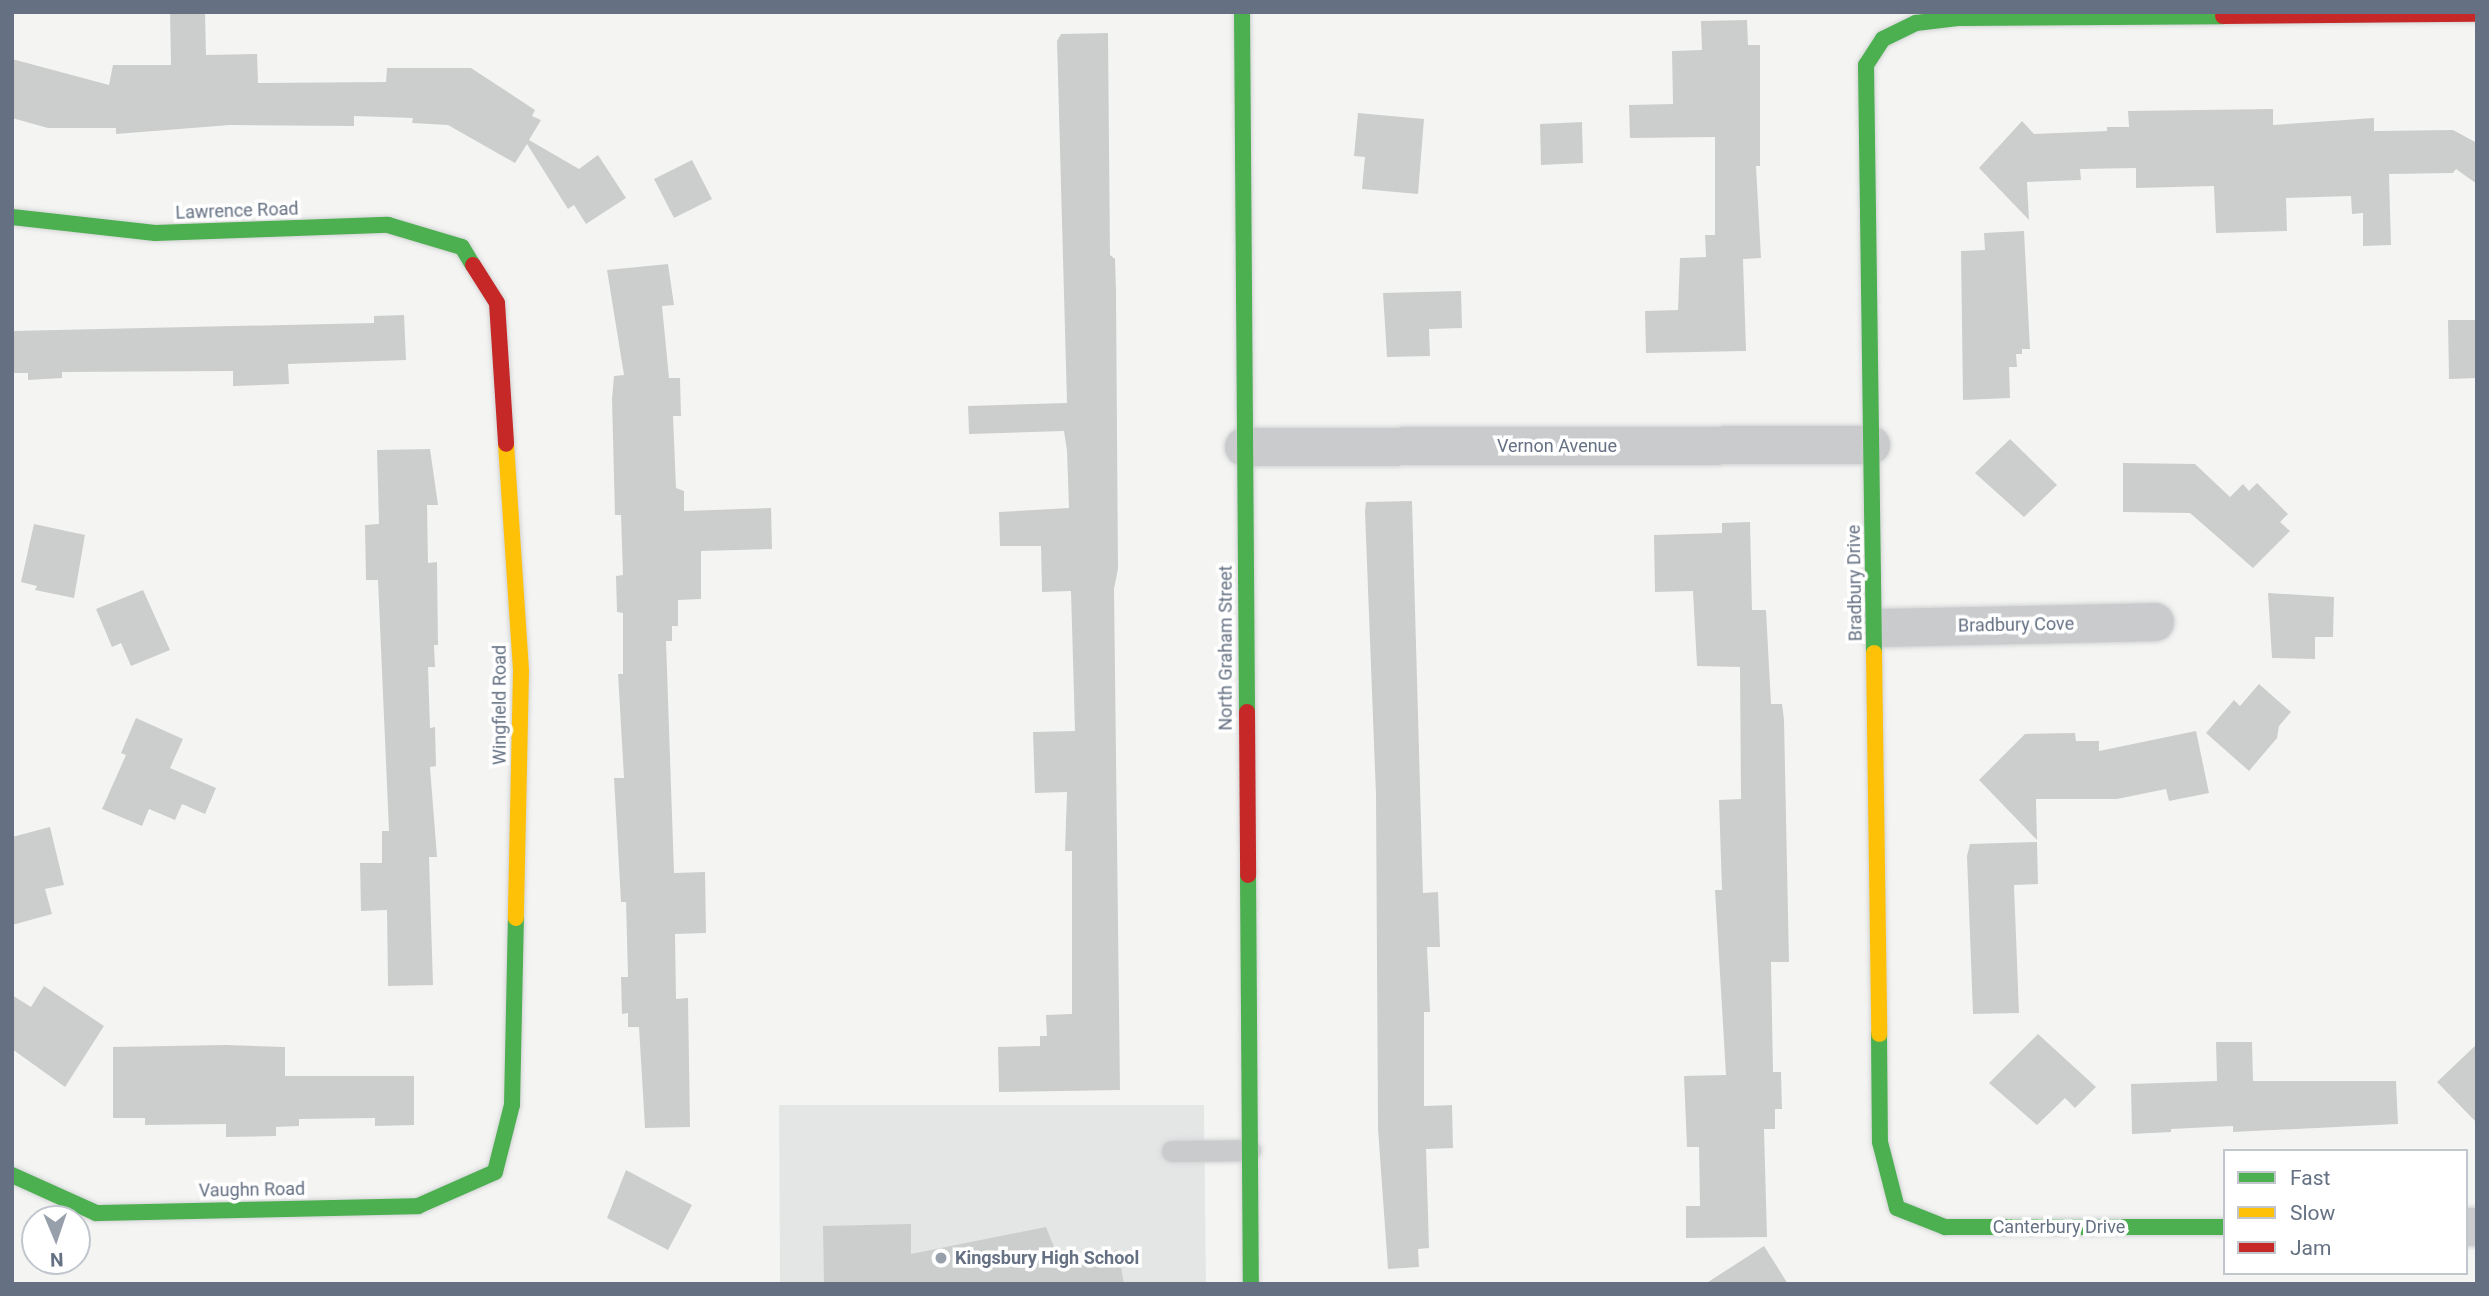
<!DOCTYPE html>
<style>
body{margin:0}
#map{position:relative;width:2489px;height:1296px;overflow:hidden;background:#f4f5f3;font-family:Roboto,sans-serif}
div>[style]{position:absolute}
.built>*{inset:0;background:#e4e6e6}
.building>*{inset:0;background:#cccece}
.roads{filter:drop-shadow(0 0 2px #d2d3d4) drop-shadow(0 0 2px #d2d3d4)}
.lane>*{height:21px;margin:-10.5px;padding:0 10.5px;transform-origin:10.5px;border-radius:10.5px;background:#cacbcd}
.street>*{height:38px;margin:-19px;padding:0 19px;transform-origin:19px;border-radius:19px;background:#cacbcd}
.fast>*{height:16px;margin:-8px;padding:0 8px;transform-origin:8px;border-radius:8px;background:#4caf50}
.slow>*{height:16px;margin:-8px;padding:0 8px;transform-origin:8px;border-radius:8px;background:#ffc107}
.jam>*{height:16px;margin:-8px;padding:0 8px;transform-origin:8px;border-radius:8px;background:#c62828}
.dots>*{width:19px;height:19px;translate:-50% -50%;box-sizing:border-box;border:4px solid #fff;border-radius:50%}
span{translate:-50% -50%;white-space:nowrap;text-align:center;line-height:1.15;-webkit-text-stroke:7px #fff;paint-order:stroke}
.street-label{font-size:18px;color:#657183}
.poi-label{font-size:18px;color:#657183;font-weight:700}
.left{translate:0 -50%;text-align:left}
.frame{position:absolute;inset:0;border:14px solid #657183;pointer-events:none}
.legend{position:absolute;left:2223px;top:1149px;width:245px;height:126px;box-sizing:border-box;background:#fff;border:2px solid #c1c6cd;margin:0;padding:9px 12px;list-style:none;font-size:21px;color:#657183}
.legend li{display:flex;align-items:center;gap:14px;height:35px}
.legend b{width:35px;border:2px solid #c1c6cd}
.north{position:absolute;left:21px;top:1205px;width:70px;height:70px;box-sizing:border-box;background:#fff;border:2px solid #c1c6cd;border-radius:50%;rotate:178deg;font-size:19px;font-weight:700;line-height:28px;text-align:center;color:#657183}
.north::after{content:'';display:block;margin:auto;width:24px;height:32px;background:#979faa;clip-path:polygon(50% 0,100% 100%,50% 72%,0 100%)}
</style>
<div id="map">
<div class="built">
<div style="clip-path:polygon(779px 1105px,1204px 1105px,1206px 1284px,780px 1284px)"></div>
</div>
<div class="building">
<div style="clip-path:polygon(170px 12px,205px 12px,206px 55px,257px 54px,258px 83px,386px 82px,387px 68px,471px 68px,535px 110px,532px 116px,541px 120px,529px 140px,579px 169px,598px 155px,626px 198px,586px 224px,574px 205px,568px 209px,527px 144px,515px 163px,448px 125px,412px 123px,413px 118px,354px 116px,354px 126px,230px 125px,116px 134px,116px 128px,48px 128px,12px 118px,12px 59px,109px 85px,113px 65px,171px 65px)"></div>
<div style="clip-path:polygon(1747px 20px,1748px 45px,1760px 45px,1760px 166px,1756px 166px,1761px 258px,1743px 259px,1746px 351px,1646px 353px,1645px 311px,1678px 310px,1680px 258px,1706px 257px,1705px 235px,1715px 235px,1715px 137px,1630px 138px,1629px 105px,1673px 104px,1672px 51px,1702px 50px,1701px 21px)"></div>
<div style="clip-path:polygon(1108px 33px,1110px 255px,1115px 259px,1116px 292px,1118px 569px,1114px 589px,1120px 1090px,999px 1092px,998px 1047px,1040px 1046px,1040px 1036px,1047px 1036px,1046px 1015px,1072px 1014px,1072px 851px,1065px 851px,1067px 792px,1035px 793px,1033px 732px,1075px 731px,1071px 591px,1042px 592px,1041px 546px,1000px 546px,999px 512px,1069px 508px,1067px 451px,1064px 431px,969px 434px,968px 406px,1067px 403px,1057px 41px,1061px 34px)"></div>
<div style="clip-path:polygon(2273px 109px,2273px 125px,2374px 118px,2374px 131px,2453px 130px,2477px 143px,2477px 184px,2456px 169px,2453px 173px,2389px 174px,2391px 245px,2363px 246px,2363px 213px,2352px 214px,2351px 196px,2286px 198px,2287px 231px,2216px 233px,2214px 186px,2136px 188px,2136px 168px,2080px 169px,2081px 180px,2027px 182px,2029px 220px,1979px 168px,2022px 121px,2034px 134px,2107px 131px,2107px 127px,2129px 127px,2128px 111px)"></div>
<div style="clip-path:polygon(1358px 113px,1424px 119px,1418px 194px,1362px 189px,1365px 157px,1354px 156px)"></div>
<div style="clip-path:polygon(1582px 122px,1583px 163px,1541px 165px,1540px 124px)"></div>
<div style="clip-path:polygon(692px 160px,712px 199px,674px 218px,654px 179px)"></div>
<div style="clip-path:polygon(2024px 231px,2030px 349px,2022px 349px,2022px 354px,2016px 354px,2017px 367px,2009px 367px,2010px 398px,1963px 400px,1961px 251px,1985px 250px,1984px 233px)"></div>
<div style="clip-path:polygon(668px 264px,674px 305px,662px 306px,669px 378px,680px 378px,681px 416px,673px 416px,676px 488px,684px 491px,684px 511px,771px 508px,772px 549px,701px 551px,701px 599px,678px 600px,678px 626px,672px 626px,672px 641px,666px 641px,674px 873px,705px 872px,706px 933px,675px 934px,676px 999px,688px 998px,690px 1127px,645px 1128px,639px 1027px,628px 1027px,628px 1013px,622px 1014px,621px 977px,628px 977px,626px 902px,621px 902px,614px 778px,624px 778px,618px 674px,623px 674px,623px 613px,617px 612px,616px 576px,623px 575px,621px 515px,615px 515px,612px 399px,614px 376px,624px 375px,607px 270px)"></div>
<div style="clip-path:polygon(1461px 291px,1462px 328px,1429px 329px,1430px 356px,1387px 357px,1383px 293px)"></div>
<div style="clip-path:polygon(404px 315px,406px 360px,288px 364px,289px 384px,233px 386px,233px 371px,62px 372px,62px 378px,28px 380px,28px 373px,12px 373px,12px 331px,374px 323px,374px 316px)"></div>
<div style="clip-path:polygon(2448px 320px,2477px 320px,2477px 378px,2449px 379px)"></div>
<div style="clip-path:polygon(2010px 439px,2057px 485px,2024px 517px,1975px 473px)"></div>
<div style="clip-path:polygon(430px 449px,438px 505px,427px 505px,428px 563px,437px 562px,438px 645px,434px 645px,435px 667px,428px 667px,430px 728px,435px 727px,436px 766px,430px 767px,437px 857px,429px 857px,433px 985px,388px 986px,387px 910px,361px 911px,360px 863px,382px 863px,382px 831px,389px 831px,378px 580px,366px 580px,365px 525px,379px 524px,377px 450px)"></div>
<div style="clip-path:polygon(2123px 463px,2195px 464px,2230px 497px,2243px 484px,2249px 491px,2257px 483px,2288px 514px,2280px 522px,2290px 531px,2253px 568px,2190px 513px,2123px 512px)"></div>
<div style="clip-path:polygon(1412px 501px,1423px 893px,1438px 892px,1440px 947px,1427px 947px,1430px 1012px,1424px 1012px,1424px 1106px,1452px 1105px,1453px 1148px,1426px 1149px,1429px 1248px,1418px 1249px,1419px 1267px,1388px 1269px,1378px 1129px,1376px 795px,1365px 512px,1366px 502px)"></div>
<div style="clip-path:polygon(1750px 522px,1752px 610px,1766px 610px,1771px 704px,1782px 704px,1784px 720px,1789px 962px,1771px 962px,1773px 1072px,1781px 1072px,1782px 1109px,1775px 1109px,1775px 1129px,1764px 1129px,1767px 1237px,1686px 1238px,1686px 1206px,1700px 1206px,1699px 1147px,1687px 1147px,1684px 1076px,1726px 1075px,1715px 890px,1722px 890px,1719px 800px,1741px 799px,1740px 667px,1697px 666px,1693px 591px,1655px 592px,1654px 535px,1722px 533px,1722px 523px)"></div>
<div style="clip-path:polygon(34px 524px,85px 535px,74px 598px,35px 590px,37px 586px,21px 582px)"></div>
<div style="clip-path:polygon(143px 590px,170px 650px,131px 666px,121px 643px,112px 647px,96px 609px)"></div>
<div style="clip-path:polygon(2268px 593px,2334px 597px,2333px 637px,2315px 637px,2315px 659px,2272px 658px)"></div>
<div style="clip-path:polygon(2259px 684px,2291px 712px,2279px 726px,2277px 738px,2249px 771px,2206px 733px,2234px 700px,2240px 706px)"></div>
<div style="clip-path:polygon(136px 718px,183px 739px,170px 768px,216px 788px,205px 814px,182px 804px,175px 820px,149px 809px,142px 826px,102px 809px,126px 755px,121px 753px)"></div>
<div style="clip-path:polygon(2196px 731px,2209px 793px,2169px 801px,2166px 789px,2117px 799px,2036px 799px,2037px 840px,1979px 780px,2025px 734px,2075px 733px,2076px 741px,2099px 741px,2099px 751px)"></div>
<div style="clip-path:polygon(50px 827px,64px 885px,45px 889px,52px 914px,12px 925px,12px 837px)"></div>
<div style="clip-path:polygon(2037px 842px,2038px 884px,2014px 885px,2019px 1013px,1973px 1014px,1967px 856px,1970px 844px)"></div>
<div style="clip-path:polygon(44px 986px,104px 1026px,65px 1087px,12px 1049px,12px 995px,31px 1007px)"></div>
<div style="clip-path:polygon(2038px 1034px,2096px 1087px,2075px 1108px,2065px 1098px,2037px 1125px,1989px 1083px)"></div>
<div style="clip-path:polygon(2216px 1042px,2252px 1042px,2253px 1081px,2396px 1081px,2398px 1124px,2233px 1132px,2233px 1126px,2171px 1129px,2171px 1132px,2132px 1134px,2131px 1084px,2217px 1081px)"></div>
<div style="clip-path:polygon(2477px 1044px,2477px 1123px,2437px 1082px)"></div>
<div style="clip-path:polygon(226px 1045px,285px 1047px,285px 1076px,414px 1076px,414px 1125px,375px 1126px,375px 1118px,299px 1119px,299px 1126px,276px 1127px,276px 1136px,226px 1137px,226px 1124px,145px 1125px,145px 1118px,113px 1118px,113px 1047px)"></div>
<div style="clip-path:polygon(626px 1170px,692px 1205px,668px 1250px,607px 1218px)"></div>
<div style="clip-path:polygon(911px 1224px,911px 1254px,1046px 1227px,1060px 1262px,1118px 1250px,1124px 1284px,824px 1284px,823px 1226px)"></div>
<div style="clip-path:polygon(1764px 1246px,1788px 1284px,1705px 1284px)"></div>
</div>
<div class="roads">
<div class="lane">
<div style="left:1172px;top:1151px;width:78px;rotate:-0.7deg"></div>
</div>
<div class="street">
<div style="left:1244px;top:447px;width:627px;rotate:-0.18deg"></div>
<div style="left:1876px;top:628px;width:279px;rotate:-1.2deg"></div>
<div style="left:2466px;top:1227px;width:11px"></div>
</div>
<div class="fast">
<div style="left:1242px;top:12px;width:700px;rotate:89.59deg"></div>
<div style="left:12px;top:217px;width:144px;rotate:6.4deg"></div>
<div style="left:155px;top:233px;width:233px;rotate:-2deg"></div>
<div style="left:388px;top:225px;width:77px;rotate:16.6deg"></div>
<div style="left:462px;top:247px;width:21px;rotate:59deg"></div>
<div style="left:1874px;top:653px;width:588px;rotate:-90.78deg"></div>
<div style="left:1866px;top:65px;width:31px;rotate:-57deg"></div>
<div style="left:1883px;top:39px;width:37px;rotate:-26deg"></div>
<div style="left:1916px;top:23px;width:42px;rotate:-6.8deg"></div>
<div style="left:1958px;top:18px;width:265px;rotate:-0.4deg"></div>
<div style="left:1248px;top:875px;width:409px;rotate:89.6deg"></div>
<div style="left:1879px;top:1034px;width:108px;rotate:89.5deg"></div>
<div style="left:1880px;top:1142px;width:68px;rotate:75.6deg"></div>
<div style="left:1897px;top:1208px;width:52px;rotate:21.6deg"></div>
<div style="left:1945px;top:1227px;width:280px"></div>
<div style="left:12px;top:1175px;width:92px;rotate:24.3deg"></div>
<div style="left:96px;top:1213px;width:322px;rotate:-1.2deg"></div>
<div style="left:418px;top:1206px;width:84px;rotate:-23.8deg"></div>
<div style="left:495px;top:1172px;width:69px;rotate:-75.8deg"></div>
<div style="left:512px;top:1105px;width:187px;rotate:-88.8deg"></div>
</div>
<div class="slow">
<div style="left:506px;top:444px;width:227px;rotate:86.2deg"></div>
<div style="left:521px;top:671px;width:247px;rotate:91.2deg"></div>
<div style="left:1874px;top:653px;width:381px;rotate:89.2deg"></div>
</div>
<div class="jam">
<div style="left:2223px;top:16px;width:254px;rotate:-0.5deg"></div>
<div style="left:473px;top:265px;width:45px;rotate:57.7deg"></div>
<div style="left:497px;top:303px;width:141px;rotate:86.3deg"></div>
<div style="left:1247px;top:712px;width:163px;rotate:89.6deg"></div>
</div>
</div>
<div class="dots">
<div style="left:941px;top:1258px;background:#979faa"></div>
</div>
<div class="street-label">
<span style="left:237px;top:211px;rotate:-2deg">Lawrence Road</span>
<span style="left:1557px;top:446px">Vernon Avenue</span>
<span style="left:1855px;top:583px;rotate:-91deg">Bradbury Drive</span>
<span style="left:2016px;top:625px;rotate:-1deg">Bradbury Cove</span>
<span style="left:1226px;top:648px;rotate:-90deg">North Graham Street</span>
<span style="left:500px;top:705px;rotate:-90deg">Wingfield Road</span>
<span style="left:252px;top:1190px;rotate:-1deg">Vaughn Road</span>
<span style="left:2059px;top:1227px">Canterbury Drive</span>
</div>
<div class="poi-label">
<span class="left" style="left:955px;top:1258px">Kingsbury High School</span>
</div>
<div class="frame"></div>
<ul class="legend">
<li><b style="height:9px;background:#4caf50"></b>Fast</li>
<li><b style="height:9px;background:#ffc107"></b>Slow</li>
<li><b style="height:9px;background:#c62828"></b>Jam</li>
</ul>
<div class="north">N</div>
</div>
